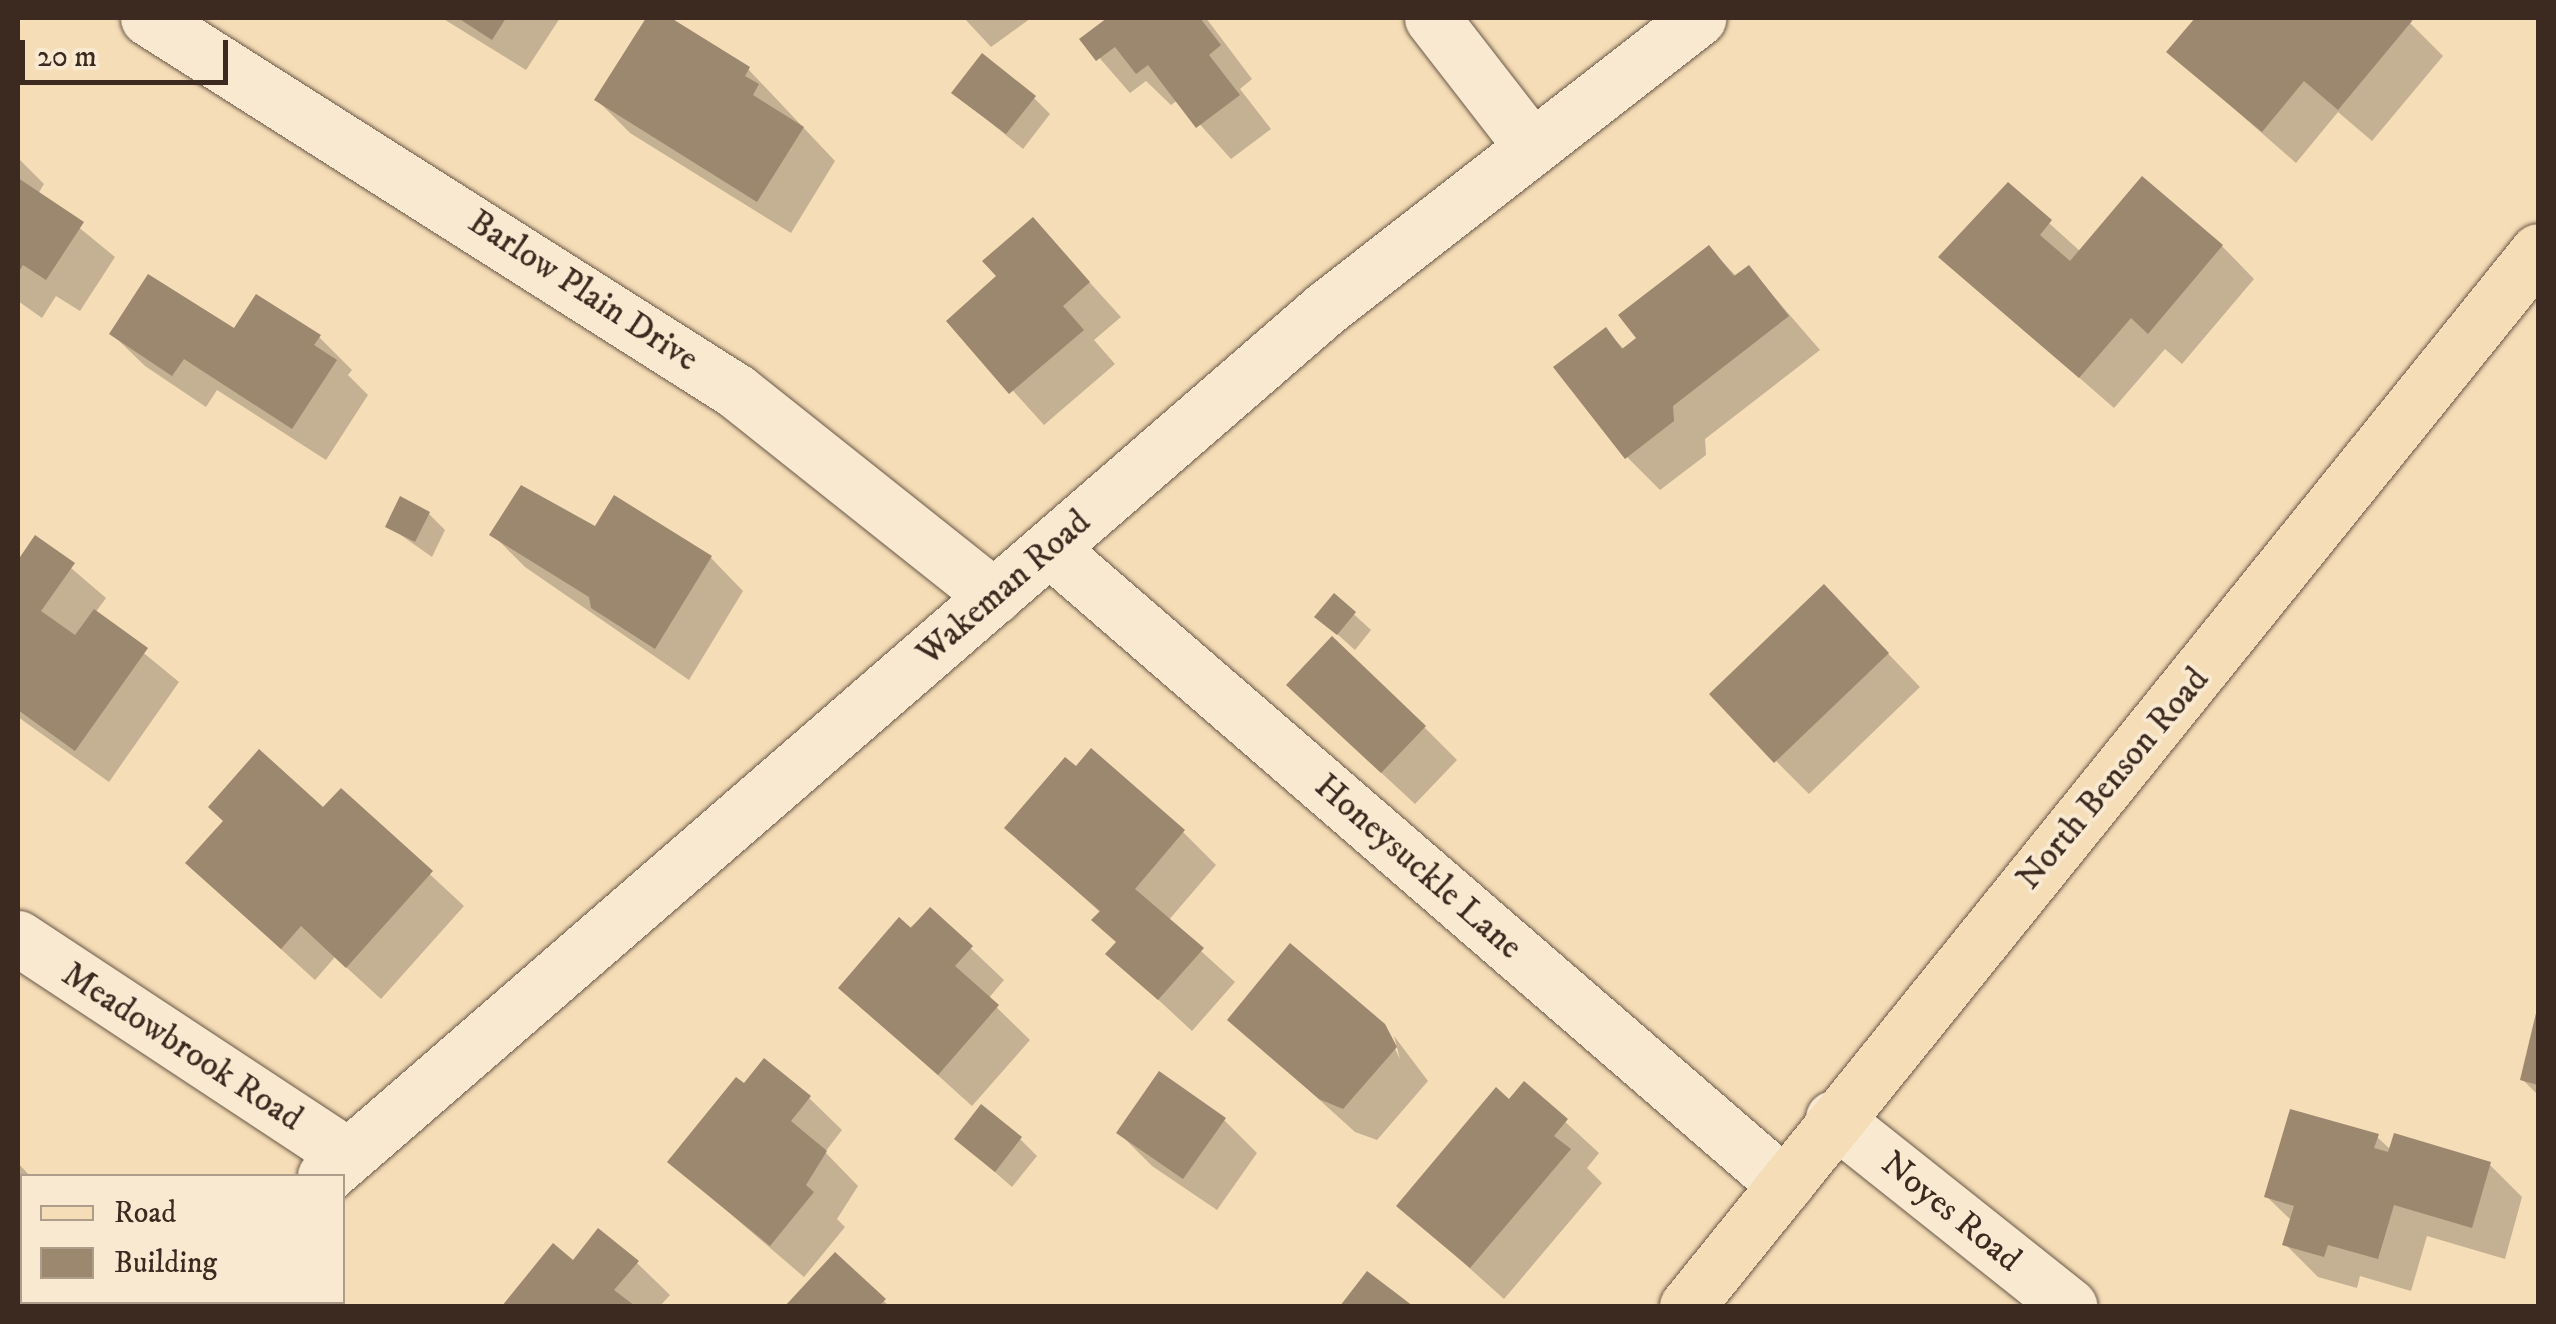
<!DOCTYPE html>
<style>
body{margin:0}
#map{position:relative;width:2556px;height:1324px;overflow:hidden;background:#f5ddb7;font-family:"IM FELL DW Pica",serif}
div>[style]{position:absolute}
.shadow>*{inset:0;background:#0003}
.building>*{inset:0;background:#9c876f}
.roads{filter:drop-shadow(0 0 2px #6a5746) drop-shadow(0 0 2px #6a5746)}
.minor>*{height:55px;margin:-27.5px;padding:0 27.5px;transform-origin:27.5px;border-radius:27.5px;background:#f8e9d0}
.major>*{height:55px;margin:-27.5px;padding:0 27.5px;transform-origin:27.5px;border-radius:27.5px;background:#f5ddb7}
span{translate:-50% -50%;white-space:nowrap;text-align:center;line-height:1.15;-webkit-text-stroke:8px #f8e9d0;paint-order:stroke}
.street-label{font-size:35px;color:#3c2a20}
.frame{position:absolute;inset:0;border:20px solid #3c2a20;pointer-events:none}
.legend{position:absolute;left:20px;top:1174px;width:325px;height:130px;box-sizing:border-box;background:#f8e9d0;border:2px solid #ad9d8a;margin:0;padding:12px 18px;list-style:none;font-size:30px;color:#3c2a20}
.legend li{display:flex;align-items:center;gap:20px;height:50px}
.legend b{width:50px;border:2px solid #ad9d8a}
.scale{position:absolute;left:20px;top:40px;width:208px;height:45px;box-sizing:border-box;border:5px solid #3c2a20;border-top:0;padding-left:12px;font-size:30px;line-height:35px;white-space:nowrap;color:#3c2a20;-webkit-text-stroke:8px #f8e9d0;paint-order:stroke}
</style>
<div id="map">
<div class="shadow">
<div style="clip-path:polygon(442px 18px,560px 18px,526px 70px)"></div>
<div style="clip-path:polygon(649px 18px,666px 18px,748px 69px,835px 161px,791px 233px,630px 133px,597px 100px)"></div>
<div style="clip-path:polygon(964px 18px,1031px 18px,991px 47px)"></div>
<div style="clip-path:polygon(1111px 18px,1206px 18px,1252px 79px,1240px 89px,1271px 129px,1231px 159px,1178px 100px,1171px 105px,1146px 81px,1130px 93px,1083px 39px)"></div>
<div style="clip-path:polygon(2198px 18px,2236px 23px,2241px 18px,2415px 18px,2410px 23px,2443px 56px,2372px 141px,2338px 112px,2296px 163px,2169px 52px)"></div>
<div style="clip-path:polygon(954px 93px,1034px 98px,1050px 114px,1023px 149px)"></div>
<div style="clip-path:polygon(18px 158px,44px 184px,38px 194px,115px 257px,80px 311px,56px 296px,42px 318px,18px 301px)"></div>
<div style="clip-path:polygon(2008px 186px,2081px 252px,2222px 246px,2254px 279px,2182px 364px,2165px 349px,2114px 408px,1941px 257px)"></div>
<div style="clip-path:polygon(1033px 220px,1121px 317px,1094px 340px,1115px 364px,1044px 425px,950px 321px,1000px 277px)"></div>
<div style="clip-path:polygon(1709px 248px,1737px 277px,1749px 268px,1820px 350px,1705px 439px,1706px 455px,1660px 490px,1627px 457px,1605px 330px,1625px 350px,1640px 339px)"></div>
<div style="clip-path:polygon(235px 332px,319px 337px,352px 370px,348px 375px,368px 395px,326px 460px,217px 390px,206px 407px,145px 366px,112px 334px)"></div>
<div style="clip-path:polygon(429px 514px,445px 530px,432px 557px,388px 526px)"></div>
<div style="clip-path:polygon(596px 530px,711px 558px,743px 591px,689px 680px,525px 567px,492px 534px)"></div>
<div style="clip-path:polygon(36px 538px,106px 598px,95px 613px,179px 682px,109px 782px,18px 717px,18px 564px)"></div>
<div style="clip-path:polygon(1334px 596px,1371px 630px,1355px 650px,1317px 616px)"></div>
<div style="clip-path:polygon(1856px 620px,1920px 687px,1809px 794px,1776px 761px)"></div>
<div style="clip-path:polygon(1322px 718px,1424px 727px,1457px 760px,1415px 804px)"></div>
<div style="clip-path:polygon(341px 792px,464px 906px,381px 999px,335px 957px,315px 980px,221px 895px)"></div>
<div style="clip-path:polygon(1007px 828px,1183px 832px,1216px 865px,1168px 921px,1235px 982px,1192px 1031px,1109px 954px,1118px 944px,1101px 913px)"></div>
<div style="clip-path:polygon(930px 910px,1004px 980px,988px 999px,1030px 1040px,972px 1106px,841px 988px)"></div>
<div style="clip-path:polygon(2538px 1014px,2538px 1095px,2522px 1079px)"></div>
<div style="clip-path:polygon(1231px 1020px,1384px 1026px,1400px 1059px,1394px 1036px,1428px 1081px,1377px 1140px,1355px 1132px)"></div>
<div style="clip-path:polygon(1524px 1084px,1599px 1153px,1587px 1168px,1602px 1183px,1504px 1299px,1400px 1206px)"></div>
<div style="clip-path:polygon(744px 1086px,809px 1098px,842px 1130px,825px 1152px,858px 1186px,837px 1219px,845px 1227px,804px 1277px,670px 1162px)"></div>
<div style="clip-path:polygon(1224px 1120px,1257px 1153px,1217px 1210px,1152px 1166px,1119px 1133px)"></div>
<div style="clip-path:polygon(2377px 1137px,2391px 1150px,2489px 1164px,2522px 1197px,2505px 1259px,2427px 1236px,2411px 1291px,2360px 1276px,2357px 1288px,2318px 1277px,2285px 1244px,2292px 1221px,2267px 1197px)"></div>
<div style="clip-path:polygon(957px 1139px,1020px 1139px,1037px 1156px,1012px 1187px)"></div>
<div style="clip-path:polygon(18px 1163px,30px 1176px,22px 1176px,22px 1302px,36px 1302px,31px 1306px,18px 1306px)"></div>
<div style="clip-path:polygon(553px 1247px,573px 1264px,637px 1263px,670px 1295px,660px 1306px,505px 1306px)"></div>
<div style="clip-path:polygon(836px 1256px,889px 1306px,791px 1306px)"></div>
</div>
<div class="building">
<div style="clip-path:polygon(458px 18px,506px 18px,492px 40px)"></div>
<div style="clip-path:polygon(646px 18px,671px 18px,750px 67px,745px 76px,759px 84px,753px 95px,804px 127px,757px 202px,594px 100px)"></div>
<div style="clip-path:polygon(1107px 18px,1200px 18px,1221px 45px,1209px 55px,1240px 95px,1196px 128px,1148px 65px,1136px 74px,1115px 47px,1096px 61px,1079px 39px)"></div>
<div style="clip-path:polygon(2195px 18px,2407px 18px,2412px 21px,2338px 110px,2304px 81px,2262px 132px,2166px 52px)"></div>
<div style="clip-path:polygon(982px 53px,1036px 96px,1006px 134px,951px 93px)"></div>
<div style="clip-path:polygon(2142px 176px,2223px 245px,2148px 334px,2131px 318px,2079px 378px,1938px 257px,2008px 182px,2052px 220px,2040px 235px,2070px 261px)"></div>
<div style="clip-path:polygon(18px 178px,84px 222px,46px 280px,23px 265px,18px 273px)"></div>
<div style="clip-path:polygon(1033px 217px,1090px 282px,1063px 306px,1084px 330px,1009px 394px,946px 321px,996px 276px,982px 261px)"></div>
<div style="clip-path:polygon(1709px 245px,1734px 276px,1749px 265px,1789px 316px,1673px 406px,1674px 421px,1625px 459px,1553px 367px,1606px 327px,1622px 349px,1636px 338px,1618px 315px)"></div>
<div style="clip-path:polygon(148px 274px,234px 328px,256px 294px,321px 335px,314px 345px,337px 360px,292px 429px,184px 359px,172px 376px,109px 334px)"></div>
<div style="clip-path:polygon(521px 485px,595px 526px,614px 495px,712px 556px,655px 649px,591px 608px,589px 597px,489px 535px)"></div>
<div style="clip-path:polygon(400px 496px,430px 512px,415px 542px,385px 527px)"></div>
<div style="clip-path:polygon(35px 535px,75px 563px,41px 611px,75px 635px,94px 609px,148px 648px,75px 751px,18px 710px,18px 560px)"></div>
<div style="clip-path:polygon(1824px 584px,1889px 653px,1774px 763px,1709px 694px)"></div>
<div style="clip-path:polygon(1334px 593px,1356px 612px,1337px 635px,1314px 617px)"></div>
<div style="clip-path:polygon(1332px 636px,1426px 726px,1381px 773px,1286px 685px)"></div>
<div style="clip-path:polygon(1091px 748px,1185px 830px,1135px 889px,1204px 948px,1158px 1000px,1105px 954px,1116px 942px,1091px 920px,1100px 911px,1004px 828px,1065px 757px,1076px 766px)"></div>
<div style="clip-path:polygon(259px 749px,323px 807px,341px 788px,433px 871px,346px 968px,301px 926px,281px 949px,185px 863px,223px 821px,208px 807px)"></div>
<div style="clip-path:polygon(930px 907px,973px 946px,955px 966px,999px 1005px,938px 1075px,838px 988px,899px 917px,911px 928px)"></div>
<div style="clip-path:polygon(1290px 943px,1385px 1024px,1397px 1047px,1343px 1109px,1319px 1099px,1227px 1020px)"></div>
<div style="clip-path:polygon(2537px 1009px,2538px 1009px,2538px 1085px,2520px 1080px)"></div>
<div style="clip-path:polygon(764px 1058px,811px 1096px,791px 1121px,827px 1151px,806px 1185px,814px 1192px,770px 1246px,667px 1162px,736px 1077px,744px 1083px)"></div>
<div style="clip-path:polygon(1159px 1071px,1226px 1118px,1183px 1179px,1116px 1133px)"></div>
<div style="clip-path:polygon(1524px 1081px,1568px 1119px,1554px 1136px,1571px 1149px,1470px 1268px,1396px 1206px,1496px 1087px,1509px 1099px)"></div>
<div style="clip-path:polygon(981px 1104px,1022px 1137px,995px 1172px,954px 1139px)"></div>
<div style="clip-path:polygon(2290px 1109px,2379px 1134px,2374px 1148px,2388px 1152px,2394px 1133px,2491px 1162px,2472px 1228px,2394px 1205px,2378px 1259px,2328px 1245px,2324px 1257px,2282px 1245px,2294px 1206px,2264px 1197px)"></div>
<div style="clip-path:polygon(18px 1176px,22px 1181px,18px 1255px)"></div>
<div style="clip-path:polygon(598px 1228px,639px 1261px,614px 1290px,635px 1306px,502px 1306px,553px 1243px,573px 1260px)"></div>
<div style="clip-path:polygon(835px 1252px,886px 1299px,879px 1306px,785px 1306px)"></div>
<div style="clip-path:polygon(1367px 1271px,1413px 1306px,1340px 1306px)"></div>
</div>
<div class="roads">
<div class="minor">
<div style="left:148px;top:18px;width:696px;rotate:32.39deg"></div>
<div style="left:736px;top:391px;width:330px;rotate:38.5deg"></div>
<div style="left:1432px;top:18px;width:158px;rotate:52.2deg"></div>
<div style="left:1050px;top:549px;width:972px;rotate:40.87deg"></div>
<div style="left:18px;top:938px;width:394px;rotate:33.4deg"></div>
<div style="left:1833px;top:1118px;width:302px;rotate:38.5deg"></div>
<div style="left:325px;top:1176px;width:1325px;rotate:-40.93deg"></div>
<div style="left:1326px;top:308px;width:472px;rotate:-37.9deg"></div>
<div style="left:193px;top:1306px;width:6px;rotate:-39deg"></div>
</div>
<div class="major">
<div style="left:1687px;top:1306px;width:1355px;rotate:-51.11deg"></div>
</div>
</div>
<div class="street-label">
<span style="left:583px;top:291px;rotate:33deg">Barlow Plain Drive</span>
<span style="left:1004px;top:588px;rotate:-41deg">Wakeman Road</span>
<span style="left:2113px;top:779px;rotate:-50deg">North Benson Road</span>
<span style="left:1418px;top:867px;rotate:41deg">Honeysuckle Lane</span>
<span style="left:182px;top:1047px;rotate:33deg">Meadowbrook Road</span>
<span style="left:1951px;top:1212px;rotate:39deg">Noyes Road</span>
</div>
<div class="frame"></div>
<ul class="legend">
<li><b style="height:12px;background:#f5ddb7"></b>Road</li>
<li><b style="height:28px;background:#9c876f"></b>Building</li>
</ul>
<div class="scale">20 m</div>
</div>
